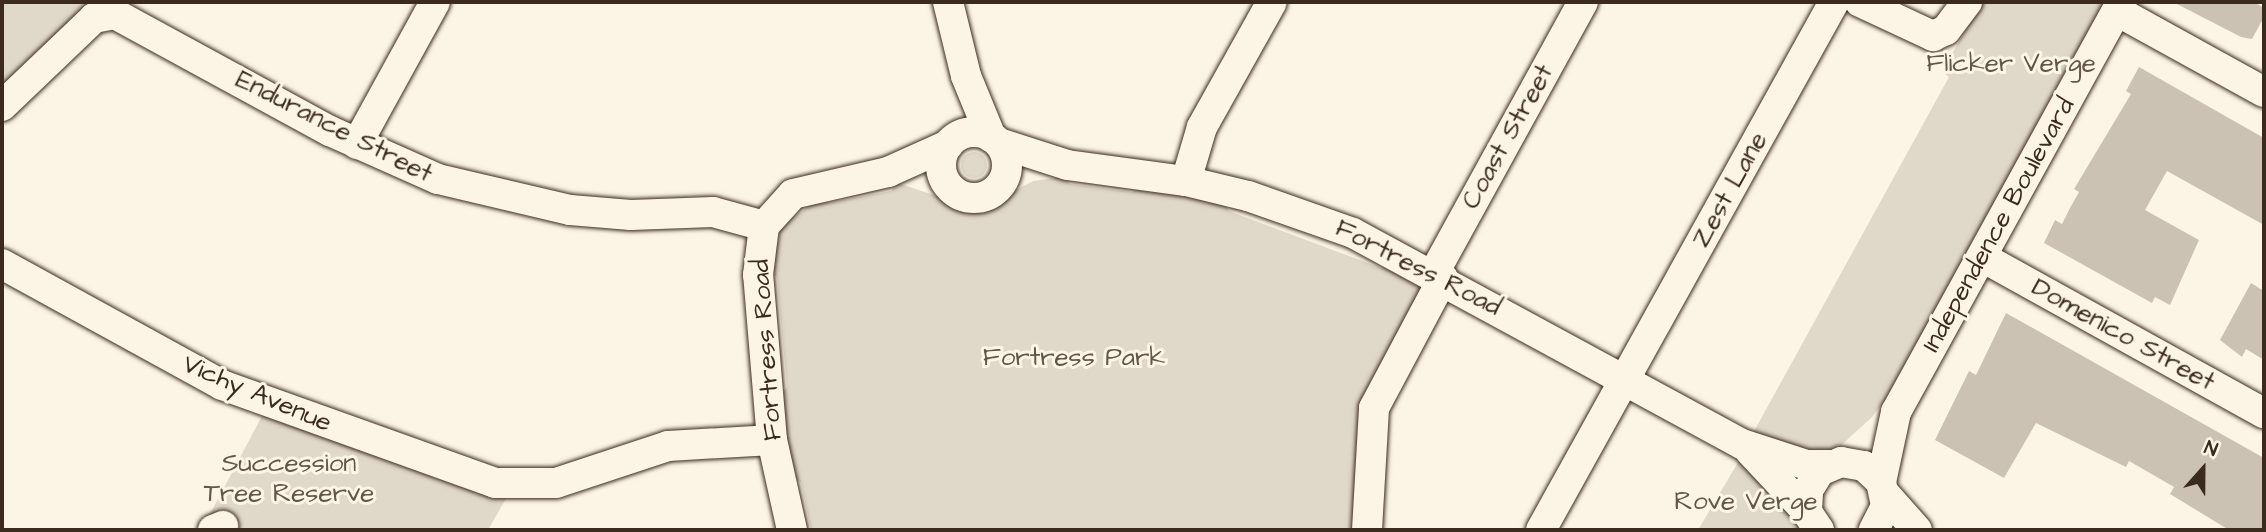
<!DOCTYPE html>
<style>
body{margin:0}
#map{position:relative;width:2266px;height:532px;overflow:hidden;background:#fcf5e5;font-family:"Architects Daughter",sans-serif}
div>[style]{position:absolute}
.green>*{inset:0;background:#e0d8c8}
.round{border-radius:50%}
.building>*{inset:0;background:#ccc2b3}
.roads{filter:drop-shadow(0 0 2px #3b2a1e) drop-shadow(0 0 2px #3b2a1e)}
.minor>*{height:30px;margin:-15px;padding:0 15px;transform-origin:15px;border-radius:15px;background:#fcf5e5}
.minor>.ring{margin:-15px;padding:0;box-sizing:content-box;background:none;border:30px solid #fcf5e5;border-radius:50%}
span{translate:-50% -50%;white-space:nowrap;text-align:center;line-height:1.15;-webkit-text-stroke:6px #fcf5e5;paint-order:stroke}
.park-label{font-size:26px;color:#645648}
.street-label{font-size:26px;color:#3b2a1e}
.frame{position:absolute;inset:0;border:4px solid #3b2a1e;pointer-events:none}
.north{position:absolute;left:2168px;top:434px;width:70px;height:70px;-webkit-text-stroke:5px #fcf5e5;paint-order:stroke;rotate:21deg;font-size:19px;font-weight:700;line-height:28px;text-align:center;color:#3b2a1e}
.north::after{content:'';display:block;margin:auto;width:24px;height:32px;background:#3b2a1e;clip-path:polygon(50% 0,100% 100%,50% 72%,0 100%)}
</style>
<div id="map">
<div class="green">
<div style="clip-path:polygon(2px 2px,92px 2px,2px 90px)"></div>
<div style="clip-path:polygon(1981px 2px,2109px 2px,1896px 386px,1871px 418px,1837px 449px,1816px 455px,1752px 435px,1949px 77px,1942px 72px)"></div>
<div class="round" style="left:961px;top:152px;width:26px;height:26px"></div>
<div style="clip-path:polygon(1062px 177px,1070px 184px,1132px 192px,1143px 186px,1223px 202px,1229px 211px,1381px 268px,1393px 266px,1423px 283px,1420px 299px,1374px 382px,1357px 530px,811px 530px,801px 483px,792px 475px,780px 397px,787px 387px,777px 277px,770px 270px,782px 226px,820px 198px,829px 203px,891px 191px,898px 183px,978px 210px,1033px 181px)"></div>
<div style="clip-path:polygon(263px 414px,457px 486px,507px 497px,488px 530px,227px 530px,208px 518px)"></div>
<div style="clip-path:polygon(1740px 459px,1797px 519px,1799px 530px,1698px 530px)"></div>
</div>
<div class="building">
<div style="clip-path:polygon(2173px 2px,2254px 2px,2264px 8px,2264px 17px,2252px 39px,2241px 37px)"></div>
<div style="clip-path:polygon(2139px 67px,2264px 138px,2264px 225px,2167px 171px,2145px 210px,2199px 240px,2170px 305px,2155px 297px,2152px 303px,2044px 243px,2055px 220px,2062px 224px,2070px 208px,2079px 192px,2074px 189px,2131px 94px,2126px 91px)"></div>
<div style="clip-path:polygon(2251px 283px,2264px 291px,2264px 360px,2246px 349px,2242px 357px,2220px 340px)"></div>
<div style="clip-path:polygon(2006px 313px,2264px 458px,2264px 530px,2229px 530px,2170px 494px,2174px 487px,2129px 461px,2126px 467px,2036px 423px,2004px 478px,1935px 440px,1969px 371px,1976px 375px)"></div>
</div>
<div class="roads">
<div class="minor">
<div style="left:948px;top:2px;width:76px;rotate:76.3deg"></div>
<div style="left:966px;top:76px;width:66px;rotate:67.7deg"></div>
<div style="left:1860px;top:2px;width:81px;rotate:25deg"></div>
<div style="left:1933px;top:36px;width:14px;rotate:-25deg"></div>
<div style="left:1946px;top:30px;width:35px;rotate:-53deg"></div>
<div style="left:2117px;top:11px;width:168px;rotate:28.9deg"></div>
<div style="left:2px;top:106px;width:127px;rotate:-43.7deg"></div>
<div style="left:94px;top:18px;width:21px;rotate:-11deg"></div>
<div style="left:115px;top:14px;width:245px;rotate:28.6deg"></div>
<div style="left:330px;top:131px;width:118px;rotate:24deg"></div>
<div style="left:438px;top:179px;width:136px;rotate:13.2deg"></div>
<div style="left:570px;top:210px;width:61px;rotate:4.7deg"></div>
<div style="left:631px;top:215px;width:82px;rotate:-2.1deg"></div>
<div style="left:713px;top:212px;width:53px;rotate:15.4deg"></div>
<div class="ring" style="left:941px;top:132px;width:36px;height:36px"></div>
<div style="left:999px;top:143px;width:71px;rotate:17.9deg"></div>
<div style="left:1067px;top:165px;width:120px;rotate:7.7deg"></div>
<div style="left:1186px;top:181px;width:64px;rotate:13.6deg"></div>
<div style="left:1248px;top:196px;width:111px;rotate:19.4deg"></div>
<div style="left:1353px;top:233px;width:443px;rotate:28.5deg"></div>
<div style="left:1742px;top:444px;width:68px;rotate:17.9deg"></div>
<div style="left:1807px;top:465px;width:22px"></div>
<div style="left:357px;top:144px;width:162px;rotate:-61.2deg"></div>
<div style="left:1186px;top:181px;width:56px;rotate:-73.5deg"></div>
<div style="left:1202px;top:127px;width:143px;rotate:-60.8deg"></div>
<div style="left:1982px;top:257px;width:322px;rotate:29deg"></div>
<div style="left:2px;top:264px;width:251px;rotate:28.8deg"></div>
<div style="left:222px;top:385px;width:290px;rotate:19.7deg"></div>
<div style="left:495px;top:483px;width:61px"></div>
<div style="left:556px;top:483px;width:118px;rotate:-18.3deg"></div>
<div style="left:668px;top:446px;width:104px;rotate:-3.3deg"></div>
<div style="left:1434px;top:273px;width:309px;rotate:-61.2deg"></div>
<div style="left:1750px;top:451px;width:83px;rotate:46.9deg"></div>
<div style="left:1881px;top:482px;width:72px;rotate:-77.9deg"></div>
<div style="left:1896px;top:412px;width:468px;rotate:-61.2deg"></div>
<div style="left:1885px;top:494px;width:48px;rotate:48.4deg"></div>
<div style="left:213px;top:530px;width:11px;rotate:-22deg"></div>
<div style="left:792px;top:530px;width:92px;rotate:-102.5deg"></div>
<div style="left:772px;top:440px;width:166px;rotate:-94.8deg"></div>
<div style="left:758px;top:275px;width:49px;rotate:-83deg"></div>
<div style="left:764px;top:226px;width:43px;rotate:-47.8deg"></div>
<div style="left:793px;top:194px;width:98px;rotate:-13deg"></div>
<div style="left:888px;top:172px;width:66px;rotate:-24.2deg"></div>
<div style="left:1367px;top:530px;width:122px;rotate:-86.7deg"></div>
<div style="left:1374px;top:408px;width:147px;rotate:-62deg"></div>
<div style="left:1541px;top:530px;width:604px;rotate:-60.97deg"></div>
<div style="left:1819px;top:530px;width:22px;rotate:-124deg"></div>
<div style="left:1807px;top:512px;width:22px;rotate:-87deg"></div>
<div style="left:1808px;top:490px;width:22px;rotate:-58deg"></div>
<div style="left:1820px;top:471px;width:23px;rotate:-23deg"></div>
<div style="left:1841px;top:462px;width:23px;rotate:10deg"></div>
<div style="left:1864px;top:466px;width:23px;rotate:43deg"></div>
<div style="left:1881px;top:482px;width:25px;rotate:78deg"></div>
<div style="left:1886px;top:506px;width:27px;rotate:117deg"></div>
</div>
</div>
<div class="park-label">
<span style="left:2011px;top:64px">Flicker Verge</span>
<span style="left:1074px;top:358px">Fortress Park</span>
<span style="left:289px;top:479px">Succession<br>Tree Reserve</span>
<span style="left:1746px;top:502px">Rove Verge</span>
</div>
<div class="street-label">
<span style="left:334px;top:127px;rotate:27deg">Endurance Street</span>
<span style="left:1508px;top:137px;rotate:-61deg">Coast Street</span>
<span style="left:1730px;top:190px;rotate:-61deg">Zest Lane</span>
<span style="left:1999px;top:225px;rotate:-61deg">Independence Boulevard</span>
<span style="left:1418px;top:268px;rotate:27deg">Fortress Road</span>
<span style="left:2123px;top:335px;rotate:29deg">Domenico Street</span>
<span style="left:767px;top:350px;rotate:-94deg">Fortress Road</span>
<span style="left:257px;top:394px;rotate:23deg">Vichy Avenue</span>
</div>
<div class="frame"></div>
<div class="north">N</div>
</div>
